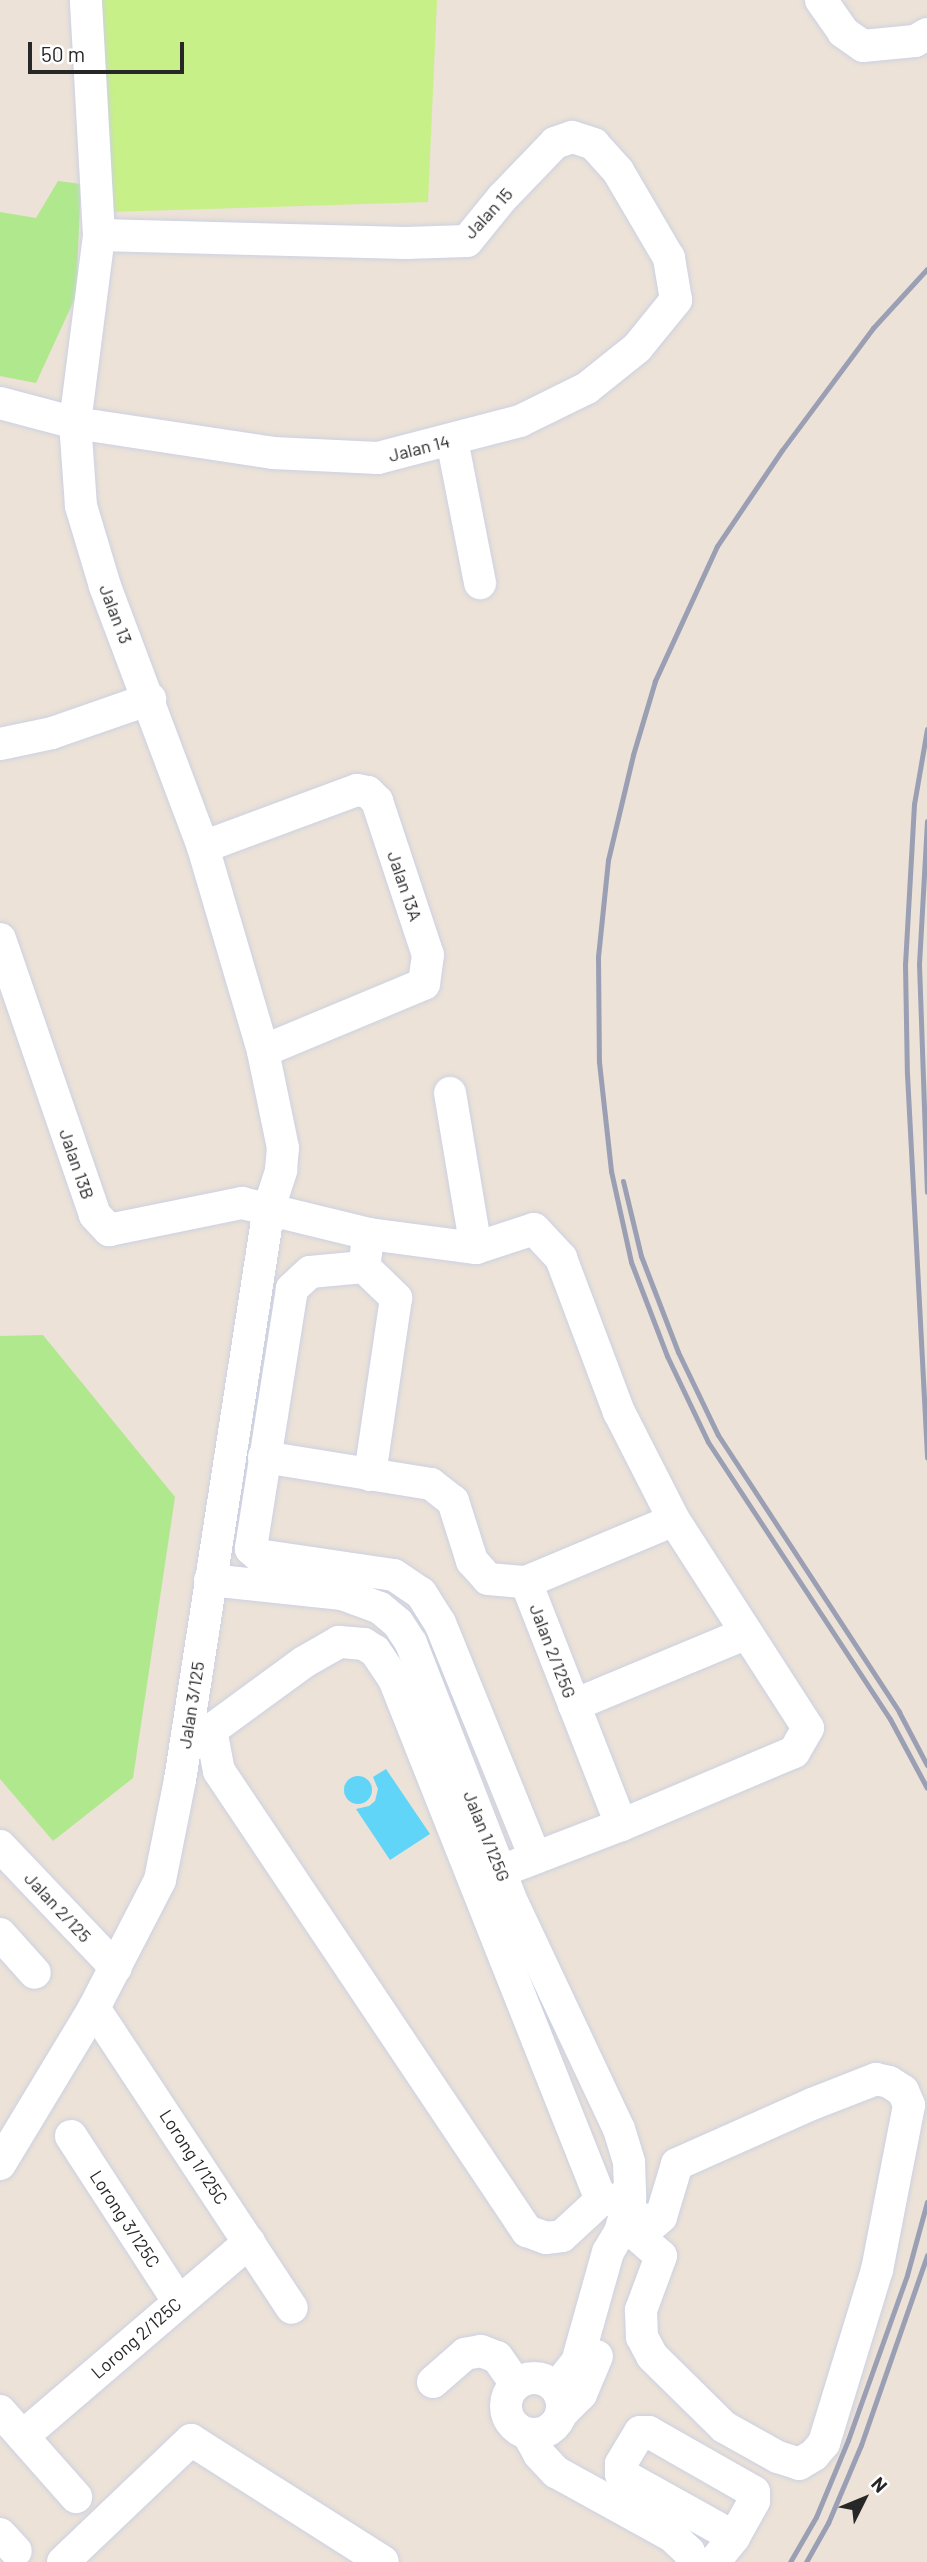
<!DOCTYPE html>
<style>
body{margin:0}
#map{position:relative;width:927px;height:2562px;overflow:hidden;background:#ece2d7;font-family:Barlow,sans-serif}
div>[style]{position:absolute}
.green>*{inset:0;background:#b0e88e}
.pitch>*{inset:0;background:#c8f088}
.water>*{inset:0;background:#60d5f8}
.round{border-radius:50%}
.roads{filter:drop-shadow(0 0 2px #ccd1e2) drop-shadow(0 0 2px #ccd1e2)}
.minor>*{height:32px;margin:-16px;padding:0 16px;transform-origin:16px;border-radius:16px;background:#fff}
.minor>.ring{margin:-16px;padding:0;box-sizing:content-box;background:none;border:32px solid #fff;border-radius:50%}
.rail>*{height:5px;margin:-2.5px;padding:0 2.5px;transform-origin:2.5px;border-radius:2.5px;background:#9a9fb4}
span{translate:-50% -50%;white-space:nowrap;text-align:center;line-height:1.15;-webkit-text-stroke:5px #fff;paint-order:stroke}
.street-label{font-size:18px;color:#272727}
.north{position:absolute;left:829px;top:2464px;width:70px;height:70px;-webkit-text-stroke:5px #fff;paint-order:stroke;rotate:47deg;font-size:19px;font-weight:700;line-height:28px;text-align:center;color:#272727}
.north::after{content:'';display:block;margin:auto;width:24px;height:32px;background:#272727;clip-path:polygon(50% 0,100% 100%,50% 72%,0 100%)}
.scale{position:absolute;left:28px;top:42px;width:156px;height:32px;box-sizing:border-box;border:4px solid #272727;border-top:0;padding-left:9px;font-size:21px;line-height:24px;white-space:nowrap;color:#272727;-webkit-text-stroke:5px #fff;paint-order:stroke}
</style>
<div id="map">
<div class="green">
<div style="clip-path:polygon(58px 181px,81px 184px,76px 296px,36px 383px,0 376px,0 212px,36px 218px)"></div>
<div style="clip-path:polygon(43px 1335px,175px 1497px,133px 1778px,53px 1841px,0 1779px,0 1336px)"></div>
</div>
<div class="pitch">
<div style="clip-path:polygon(99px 0,437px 0,428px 202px,108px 212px)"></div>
</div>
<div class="water">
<div style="clip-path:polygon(386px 1769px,430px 1834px,390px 1860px,356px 1809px,369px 1806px,375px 1801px,378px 1789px,373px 1777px)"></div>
<div class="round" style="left:344px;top:1776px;width:28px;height:28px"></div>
</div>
<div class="roads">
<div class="minor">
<div style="left:821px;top:0;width:39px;rotate:55deg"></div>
<div style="left:843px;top:32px;width:24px;rotate:35deg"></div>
<div style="left:863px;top:46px;width:52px;rotate:-5.5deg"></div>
<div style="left:915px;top:41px;width:14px;rotate:-30deg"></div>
<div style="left:0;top:403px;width:78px;rotate:14.9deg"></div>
<div style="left:75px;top:423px;width:200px;rotate:8.6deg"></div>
<div style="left:273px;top:453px;width:105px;rotate:2.7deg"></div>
<div style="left:378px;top:458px;width:147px;rotate:-14.6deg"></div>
<div style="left:520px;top:421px;width:75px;rotate:-26.2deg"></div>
<div style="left:587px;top:388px;width:64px;rotate:-38.7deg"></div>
<div style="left:637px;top:348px;width:62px;rotate:-50.9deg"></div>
<div style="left:676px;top:300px;width:43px;rotate:-99.5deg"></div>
<div style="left:669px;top:258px;width:101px;rotate:-120.4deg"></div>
<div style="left:618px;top:171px;width:36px;rotate:-132deg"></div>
<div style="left:594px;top:144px;width:23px;rotate:-162deg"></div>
<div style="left:572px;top:137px;width:18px;rotate:161deg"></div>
<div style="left:555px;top:143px;width:76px;rotate:133.9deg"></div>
<div style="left:502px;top:198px;width:55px;rotate:129.1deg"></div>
<div style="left:467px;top:241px;width:62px;rotate:178.2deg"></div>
<div style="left:405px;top:243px;width:306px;rotate:-178.5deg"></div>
<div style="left:452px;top:440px;width:146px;rotate:78.9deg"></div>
<div style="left:0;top:744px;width:53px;rotate:-11.9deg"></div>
<div style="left:52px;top:733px;width:104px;rotate:-19.1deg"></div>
<div style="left:203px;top:847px;width:164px;rotate:-20.3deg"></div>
<div style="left:357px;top:790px;width:11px;rotate:10deg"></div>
<div style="left:368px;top:792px;width:13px;rotate:45deg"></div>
<div style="left:377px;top:801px;width:162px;rotate:71.7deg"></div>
<div style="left:428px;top:955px;width:29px;rotate:98deg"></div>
<div style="left:424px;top:984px;width:174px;rotate:157.4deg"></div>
<div style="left:0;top:939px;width:292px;rotate:71deg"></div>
<div style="left:95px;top:1215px;width:21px;rotate:47deg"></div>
<div style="left:109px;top:1230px;width:136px;rotate:-11.5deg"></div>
<div style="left:242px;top:1203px;width:131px;rotate:13.7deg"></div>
<div style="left:369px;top:1234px;width:108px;rotate:7.5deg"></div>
<div style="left:476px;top:1248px;width:61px;rotate:-18.1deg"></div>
<div style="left:534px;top:1229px;width:40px;rotate:47deg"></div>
<div style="left:561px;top:1258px;width:165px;rotate:69.4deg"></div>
<div style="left:619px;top:1412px;width:121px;rotate:63deg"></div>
<div style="left:674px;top:1520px;width:247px;rotate:57.2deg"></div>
<div style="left:808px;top:1728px;width:28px;rotate:120deg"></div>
<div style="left:794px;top:1752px;width:188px;rotate:157.1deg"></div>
<div style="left:621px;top:1825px;width:129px;rotate:159deg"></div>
<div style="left:450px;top:1093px;width:157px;rotate:80.5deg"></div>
<div style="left:367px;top:1246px;width:21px;rotate:98deg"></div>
<div style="left:364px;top:1267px;width:45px;rotate:44.1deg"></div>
<div style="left:396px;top:1298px;width:179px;rotate:98.4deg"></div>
<div style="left:364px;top:1267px;width:54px;rotate:174.7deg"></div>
<div style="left:310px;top:1272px;width:25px;rotate:137deg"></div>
<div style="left:292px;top:1289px;width:263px;rotate:99deg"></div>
<div style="left:251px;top:1549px;width:9px;rotate:41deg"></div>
<div style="left:258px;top:1555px;width:137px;rotate:8.4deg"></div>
<div style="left:394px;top:1575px;width:32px;rotate:34deg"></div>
<div style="left:421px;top:1593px;width:36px;rotate:58deg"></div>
<div style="left:440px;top:1623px;width:253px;rotate:67.9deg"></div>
<div style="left:264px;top:1457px;width:169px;rotate:9.2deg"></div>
<div style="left:431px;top:1484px;width:28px;rotate:38deg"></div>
<div style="left:453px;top:1501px;width:63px;rotate:72.4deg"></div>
<div style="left:472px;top:1561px;width:24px;rotate:48deg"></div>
<div style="left:488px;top:1579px;width:38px;rotate:5deg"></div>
<div style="left:526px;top:1582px;width:261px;rotate:68.6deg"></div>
<div style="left:210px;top:1580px;width:133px;rotate:6.1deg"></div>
<div style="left:342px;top:1594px;width:40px;rotate:20.2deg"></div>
<div style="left:380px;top:1608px;width:23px;rotate:40deg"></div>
<div style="left:398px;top:1623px;width:24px;rotate:57deg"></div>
<div style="left:411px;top:1643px;width:280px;rotate:68.7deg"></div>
<div style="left:513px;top:1904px;width:249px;rotate:64.8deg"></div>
<div style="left:619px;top:2129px;width:34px;rotate:73deg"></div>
<div style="left:629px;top:2162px;width:37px;rotate:88deg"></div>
<div style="left:630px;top:2199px;width:34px;rotate:107deg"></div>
<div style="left:620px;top:2232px;width:23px;rotate:121deg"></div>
<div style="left:608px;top:2252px;width:114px;rotate:105.7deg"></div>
<div style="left:577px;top:2362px;width:33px;rotate:129deg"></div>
<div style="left:526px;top:1582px;width:160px;rotate:-22.7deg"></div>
<div style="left:574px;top:1705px;width:187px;rotate:-22.6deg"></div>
<div style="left:0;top:1846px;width:168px;rotate:46.4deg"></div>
<div style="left:0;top:1934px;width:52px;rotate:48.1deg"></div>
<div style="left:94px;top:2008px;width:359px;rotate:56.6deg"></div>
<div style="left:71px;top:2136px;width:197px;rotate:57deg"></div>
<div style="left:0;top:2164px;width:182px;rotate:-58.9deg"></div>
<div style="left:94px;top:2008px;width:144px;rotate:-62.7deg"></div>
<div style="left:160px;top:1880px;width:102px;rotate:-78.7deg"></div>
<div style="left:180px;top:1780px;width:579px;rotate:-81.16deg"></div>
<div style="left:269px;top:1208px;width:40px;rotate:-72deg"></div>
<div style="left:281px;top:1170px;width:22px;rotate:-85deg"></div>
<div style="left:283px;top:1148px;width:99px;rotate:-101.7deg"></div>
<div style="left:263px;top:1051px;width:213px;rotate:-106.4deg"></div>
<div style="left:203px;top:847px;width:279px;rotate:-110.6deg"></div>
<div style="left:105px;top:586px;width:84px;rotate:-106.7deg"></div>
<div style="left:81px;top:506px;width:83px;rotate:-94.1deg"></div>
<div style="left:75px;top:423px;width:190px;rotate:-82.7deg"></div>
<div style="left:99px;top:235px;width:235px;rotate:-93.2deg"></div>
<div style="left:601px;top:2200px;width:561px;rotate:-111.67deg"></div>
<div style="left:394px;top:1679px;width:34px;rotate:-124deg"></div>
<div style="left:375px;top:1651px;width:13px;rotate:-148deg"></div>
<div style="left:364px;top:1644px;width:25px;rotate:-175deg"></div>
<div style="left:339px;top:1642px;width:40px;rotate:150.3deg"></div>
<div style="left:304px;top:1662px;width:115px;rotate:143.8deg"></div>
<div style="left:211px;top:1730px;width:42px;rotate:79deg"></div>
<div style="left:219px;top:1771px;width:554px;rotate:56.2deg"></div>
<div style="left:527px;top:2231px;width:20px;rotate:20deg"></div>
<div style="left:546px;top:2238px;width:16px;rotate:-7deg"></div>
<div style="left:562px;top:2236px;width:53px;rotate:-42.7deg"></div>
<div style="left:601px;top:2200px;width:29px;rotate:-2deg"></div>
<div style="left:623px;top:2223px;width:50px;rotate:41deg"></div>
<div style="left:661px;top:2256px;width:58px;rotate:110.3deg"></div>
<div style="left:641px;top:2310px;width:27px;rotate:88deg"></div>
<div style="left:642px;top:2337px;width:21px;rotate:62deg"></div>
<div style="left:652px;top:2356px;width:101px;rotate:44.6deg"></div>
<div style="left:724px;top:2427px;width:62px;rotate:29.1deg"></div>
<div style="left:778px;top:2457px;width:22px;rotate:18deg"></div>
<div style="left:799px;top:2464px;width:17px;rotate:-31deg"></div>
<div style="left:814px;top:2455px;width:16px;rotate:-50deg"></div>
<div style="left:824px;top:2443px;width:181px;rotate:-73deg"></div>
<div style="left:877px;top:2270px;width:168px;rotate:-79deg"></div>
<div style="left:909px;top:2105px;width:15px;rotate:-113deg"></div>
<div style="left:903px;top:2091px;width:17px;rotate:-147deg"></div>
<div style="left:889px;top:2082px;width:13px;rotate:-167deg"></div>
<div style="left:876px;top:2079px;width:69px;rotate:158.7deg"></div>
<div style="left:812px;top:2104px;width:148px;rotate:156deg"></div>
<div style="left:677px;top:2164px;width:55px;rotate:106.8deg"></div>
<div style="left:661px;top:2217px;width:8px;rotate:140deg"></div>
<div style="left:655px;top:2222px;width:30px;rotate:-166deg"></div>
<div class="ring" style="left:506px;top:2378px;width:24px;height:24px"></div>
<div style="left:433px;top:2382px;width:43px;rotate:-41.2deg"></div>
<div style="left:465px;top:2354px;width:16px;rotate:-11deg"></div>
<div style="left:481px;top:2351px;width:17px;rotate:21deg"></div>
<div style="left:497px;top:2357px;width:33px;rotate:55deg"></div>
<div style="left:0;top:2411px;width:115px;rotate:48.5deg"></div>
<div style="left:562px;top:2413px;width:27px;rotate:-45deg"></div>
<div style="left:581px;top:2394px;width:41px;rotate:-67.2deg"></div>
<div style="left:528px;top:2434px;width:23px;rotate:61deg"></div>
<div style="left:539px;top:2454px;width:25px;rotate:47deg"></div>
<div style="left:556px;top:2472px;width:132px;rotate:28.9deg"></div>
<div style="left:672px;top:2536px;width:23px;rotate:43deg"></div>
<div style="left:689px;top:2552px;width:11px;rotate:68deg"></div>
<div style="left:23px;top:2436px;width:298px;rotate:-40.6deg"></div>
<div style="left:0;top:2534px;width:23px;rotate:47deg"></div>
<div style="left:63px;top:2562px;width:177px;rotate:-43.6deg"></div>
<div style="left:191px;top:2440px;width:227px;rotate:32.4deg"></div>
<div style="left:714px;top:2562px;width:32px;rotate:-51deg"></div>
<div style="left:734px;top:2537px;width:41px;rotate:-60.9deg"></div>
<div style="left:754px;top:2501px;width:9px;rotate:-90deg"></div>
<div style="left:754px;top:2492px;width:121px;rotate:-150.3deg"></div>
<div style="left:649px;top:2432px;width:9px;rotate:180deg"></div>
<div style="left:640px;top:2432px;width:37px;rotate:121deg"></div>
<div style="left:621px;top:2464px;width:10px;rotate:90deg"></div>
<div style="left:621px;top:2474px;width:129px;rotate:29.1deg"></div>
</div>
</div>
<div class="rail">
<div style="left:927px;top:269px;width:80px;rotate:132.5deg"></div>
<div style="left:873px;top:328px;width:152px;rotate:126.7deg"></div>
<div style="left:782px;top:450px;width:116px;rotate:124.1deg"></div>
<div style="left:717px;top:546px;width:149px;rotate:114.7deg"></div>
<div style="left:655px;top:681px;width:77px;rotate:106.6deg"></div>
<div style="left:633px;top:755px;width:108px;rotate:103.4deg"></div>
<div style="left:608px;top:860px;width:97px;rotate:95.9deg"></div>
<div style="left:598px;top:956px;width:106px;rotate:89.5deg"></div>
<div style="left:599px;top:1062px;width:110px;rotate:83.7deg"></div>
<div style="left:611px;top:1171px;width:93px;rotate:77.6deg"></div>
<div style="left:631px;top:1262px;width:101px;rotate:69deg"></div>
<div style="left:667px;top:1356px;width:95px;rotate:64.5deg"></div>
<div style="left:708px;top:1442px;width:331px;rotate:56.7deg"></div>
<div style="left:890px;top:1719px;width:78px;rotate:61.8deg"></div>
<div style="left:927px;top:729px;width:76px;rotate:99.8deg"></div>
<div style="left:914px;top:804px;width:160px;rotate:93.2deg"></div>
<div style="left:905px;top:964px;width:110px;rotate:89deg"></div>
<div style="left:907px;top:1074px;width:384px;rotate:87deg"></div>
<div style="left:927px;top:821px;width:143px;rotate:93.2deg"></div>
<div style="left:919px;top:964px;width:228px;rotate:88deg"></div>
<div style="left:623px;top:1181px;width:77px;rotate:76.5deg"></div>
<div style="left:641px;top:1256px;width:103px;rotate:68.9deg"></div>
<div style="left:678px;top:1352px;width:92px;rotate:64.3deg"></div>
<div style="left:718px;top:1435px;width:331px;rotate:56.8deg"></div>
<div style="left:899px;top:1712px;width:60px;rotate:62.2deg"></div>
<div style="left:790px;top:2562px;width:52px;rotate:-60deg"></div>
<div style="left:816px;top:2517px;width:83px;rotate:-67.4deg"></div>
<div style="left:848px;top:2440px;width:175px;rotate:-70.3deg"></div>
<div style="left:907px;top:2275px;width:76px;rotate:-74.7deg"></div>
<div style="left:806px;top:2562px;width:45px;rotate:-60.6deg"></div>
<div style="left:828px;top:2523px;width:85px;rotate:-67.1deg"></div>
<div style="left:861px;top:2445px;width:201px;rotate:-70.8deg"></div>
</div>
<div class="street-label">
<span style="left:488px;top:213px;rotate:-47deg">Jalan 15</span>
<span style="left:419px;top:448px;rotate:-14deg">Jalan 14</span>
<span style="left:116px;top:614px;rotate:69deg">Jalan 13</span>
<span style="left:405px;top:886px;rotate:71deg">Jalan 13A</span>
<span style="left:77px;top:1164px;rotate:71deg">Jalan 13B</span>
<span style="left:553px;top:1651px;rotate:69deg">Jalan 2/125G</span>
<span style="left:191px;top:1705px;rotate:-81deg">Jalan 3/125</span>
<span style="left:487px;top:1836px;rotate:68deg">Jalan 1/125G</span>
<span style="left:58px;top:1907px;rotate:47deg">Jalan 2/125</span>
<span style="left:194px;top:2157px;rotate:57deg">Lorong 1/125C</span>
<span style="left:125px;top:2219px;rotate:57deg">Lorong 3/125C</span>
<span style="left:136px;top:2338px;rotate:-41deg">Lorong 2/125C</span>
</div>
<div class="north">N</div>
<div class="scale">50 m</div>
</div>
